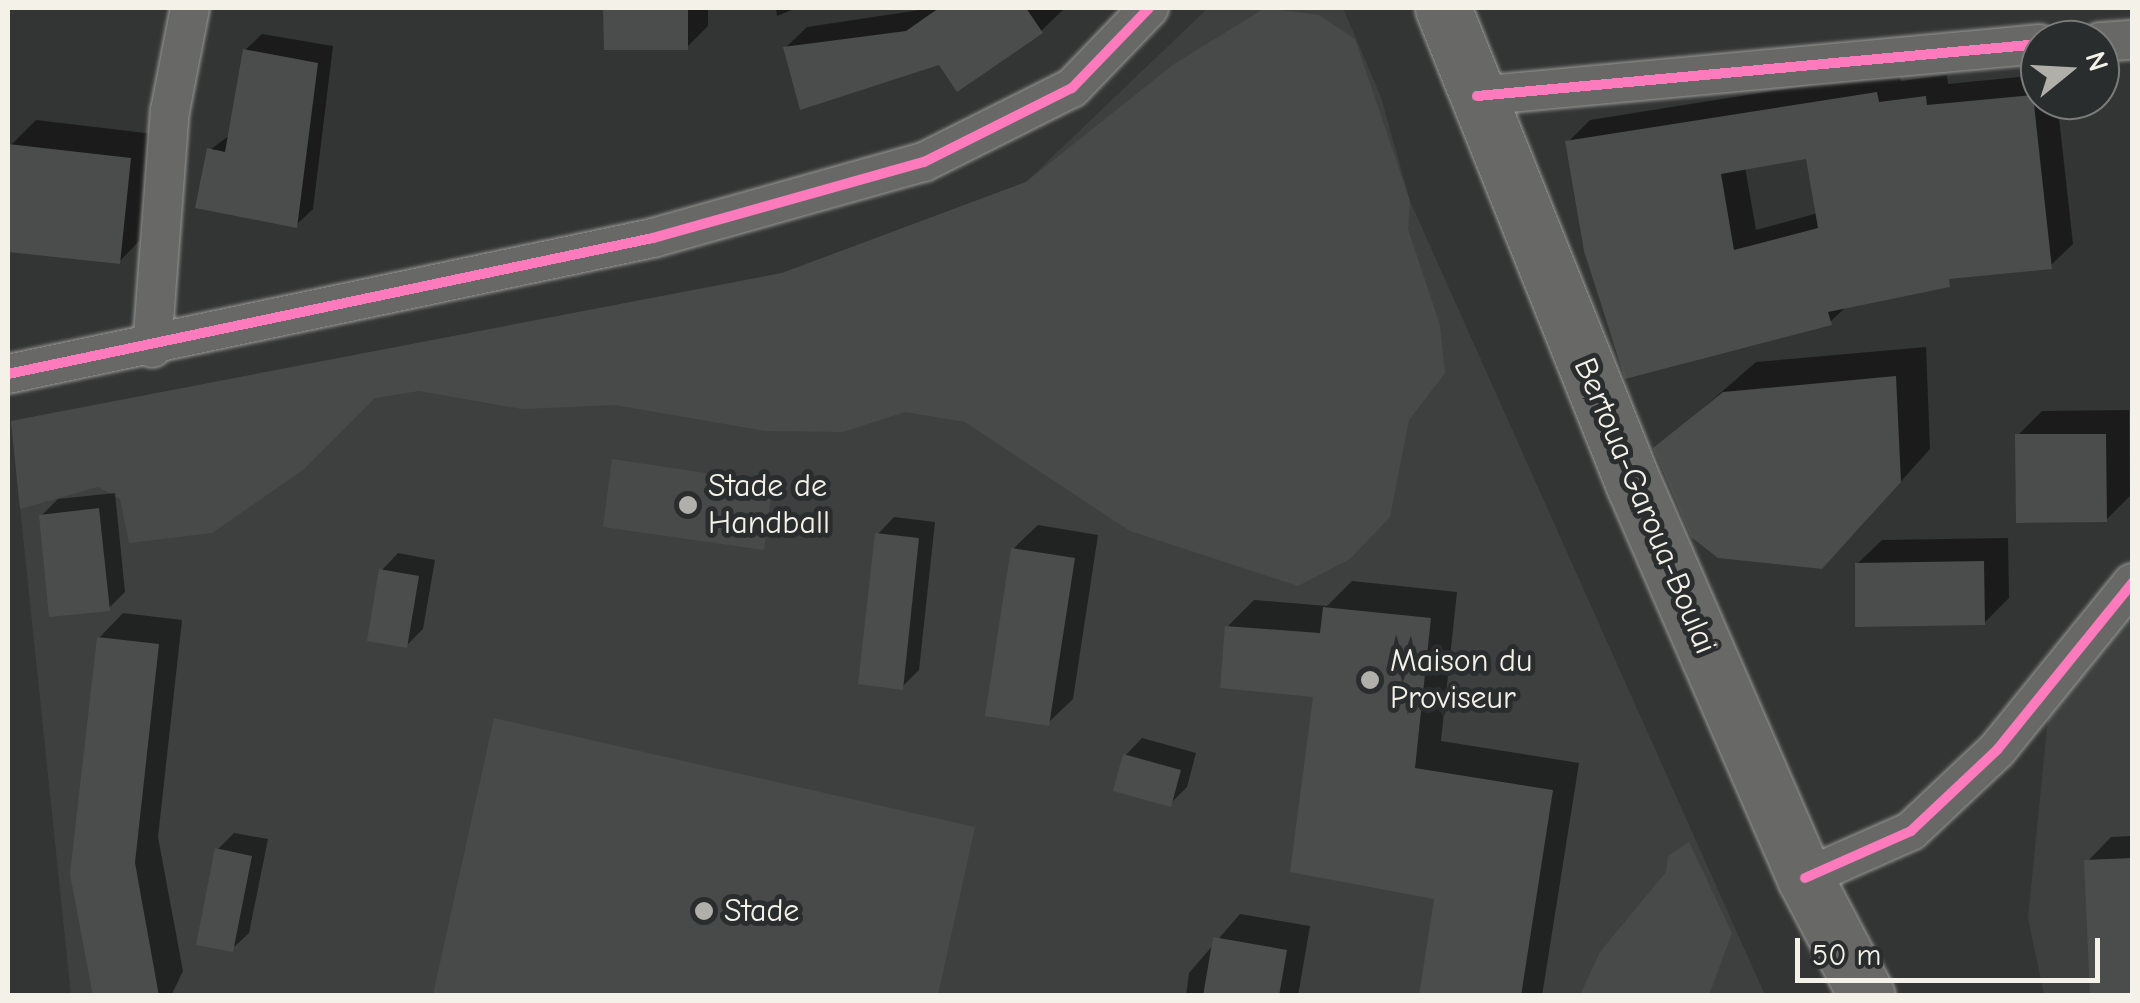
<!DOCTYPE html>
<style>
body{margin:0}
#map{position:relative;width:2140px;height:1003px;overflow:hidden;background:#333434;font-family:"Comic Neue",sans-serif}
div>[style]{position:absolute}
.built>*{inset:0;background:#3e4040}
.green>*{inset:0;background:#484a49}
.shadow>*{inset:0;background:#0007}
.building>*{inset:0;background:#4b4c4c}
.roads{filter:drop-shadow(0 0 2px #9b9b99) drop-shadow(0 0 2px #9b9b99)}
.minor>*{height:38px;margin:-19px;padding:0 19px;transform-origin:19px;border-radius:19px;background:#686866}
.trunk>*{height:55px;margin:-27.5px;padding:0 27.5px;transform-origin:27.5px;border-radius:27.5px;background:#686866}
.cycleway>*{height:10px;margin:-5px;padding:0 5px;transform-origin:5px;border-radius:5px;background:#fd7abc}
.dots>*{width:28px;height:28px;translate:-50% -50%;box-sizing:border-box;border:5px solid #2a2d2e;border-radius:50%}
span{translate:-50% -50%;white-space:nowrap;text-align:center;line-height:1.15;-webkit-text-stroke:10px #2a2d2e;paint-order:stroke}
.poi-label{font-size:32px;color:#f4f1e8}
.left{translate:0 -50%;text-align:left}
.street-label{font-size:32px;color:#f4f1e8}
.frame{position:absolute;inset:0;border:10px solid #f4f1e8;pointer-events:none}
.north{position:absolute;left:2020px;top:20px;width:100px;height:100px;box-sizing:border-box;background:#2a2d2e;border:2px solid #7b7b78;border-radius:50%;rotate:72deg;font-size:28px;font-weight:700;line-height:40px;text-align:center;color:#f4f1e8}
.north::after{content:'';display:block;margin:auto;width:35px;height:45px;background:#b0afa9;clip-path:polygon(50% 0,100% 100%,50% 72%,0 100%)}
.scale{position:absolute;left:1795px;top:938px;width:305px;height:45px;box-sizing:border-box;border:5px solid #f4f1e8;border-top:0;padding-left:12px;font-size:30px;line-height:35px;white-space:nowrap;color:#f4f1e8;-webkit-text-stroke:8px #2a2d2e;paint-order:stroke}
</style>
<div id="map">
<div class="built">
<div style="clip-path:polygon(1208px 8px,1343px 8px,1381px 97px,1410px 201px,1765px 995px,71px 995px,11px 421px,782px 273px,1026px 182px)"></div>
<div style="clip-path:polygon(2132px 573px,2132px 995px,2044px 995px,2028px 918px,2048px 718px)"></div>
</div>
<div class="green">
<div style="clip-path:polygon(1265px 8px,1319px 15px,1355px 39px,1410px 201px,1408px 229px,1440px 325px,1445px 373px,1409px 420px,1390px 517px,1350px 559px,1298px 586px,1130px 531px,965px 422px,905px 412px,843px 432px,765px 431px,615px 405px,522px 409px,419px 391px,375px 398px,303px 470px,212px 533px,129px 543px,120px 499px,98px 487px,20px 509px,11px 421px,782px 273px,1026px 182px,1174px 64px)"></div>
<div style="clip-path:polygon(612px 459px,773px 483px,764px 550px,603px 527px)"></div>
<div style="clip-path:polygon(494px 718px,975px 827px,938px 995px,433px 995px)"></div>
<div style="clip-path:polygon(1689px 842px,1732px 933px,1709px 995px,1580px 995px,1600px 952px,1666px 872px,1668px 856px)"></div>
</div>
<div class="shadow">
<div style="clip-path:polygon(605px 8px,708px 8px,708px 26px,687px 47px,606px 48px)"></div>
<div style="clip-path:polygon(776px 8px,797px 8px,777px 16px)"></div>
<div style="clip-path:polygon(933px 8px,1063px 10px,1041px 31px,940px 62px,785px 48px,807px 27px)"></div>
<div style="clip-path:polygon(262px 34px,333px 46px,313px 209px,296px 225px,210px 150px,231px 134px,245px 50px)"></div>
<div style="clip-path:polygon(evenodd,1899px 71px,1901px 81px,1947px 75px,1948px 84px,2040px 75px,2040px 100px,2057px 100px,2073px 244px,2050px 266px,1958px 275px,1847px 306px,1830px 322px,1568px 142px,1590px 120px,1899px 71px,1808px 156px,1818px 213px,1756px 230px,1745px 167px,1808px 156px)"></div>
<div style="clip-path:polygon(36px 120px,154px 134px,143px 237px,119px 262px,8px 249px,11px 145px)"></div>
<div style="clip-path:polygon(1926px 347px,1930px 449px,1853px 535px,1656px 449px,1756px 362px)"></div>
<div style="clip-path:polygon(2129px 410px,2130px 496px,2106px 520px,2018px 435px,2042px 411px)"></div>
<div style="clip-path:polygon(115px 493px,125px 592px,108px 609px,41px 516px,58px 499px)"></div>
<div style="clip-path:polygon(894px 517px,935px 522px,919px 670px,902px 687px,878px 534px)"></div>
<div style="clip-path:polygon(1038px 525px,1098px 535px,1073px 699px,1048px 723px,1013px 549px)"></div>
<div style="clip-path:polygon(2008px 538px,2009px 598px,1984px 623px,1857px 564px,1882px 540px)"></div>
<div style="clip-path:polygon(398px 553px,435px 560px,423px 629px,406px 646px,382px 570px)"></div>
<div style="clip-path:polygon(1352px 581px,1457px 592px,1441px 741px,1579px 763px,1542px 996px,1422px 996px,1437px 897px,1316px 694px,1227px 627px,1254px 600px,1327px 606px)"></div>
<div style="clip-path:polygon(123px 613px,182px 620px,158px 837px,183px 971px,171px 996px,95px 996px,99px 638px)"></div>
<div style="clip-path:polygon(1142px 738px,1196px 753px,1187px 787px,1170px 804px,1126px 755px)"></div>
<div style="clip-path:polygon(234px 833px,268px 839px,249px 933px,232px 949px,217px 850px)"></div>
<div style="clip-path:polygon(2132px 836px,2132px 996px,2093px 996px,2087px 862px,2111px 837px)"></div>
<div style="clip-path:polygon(1240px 914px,1310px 926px,1298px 996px,1186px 996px,1189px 973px)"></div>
</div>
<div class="building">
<div style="clip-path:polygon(603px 8px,688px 8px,688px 50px,604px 50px)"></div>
<div style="clip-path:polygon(939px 8px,1026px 8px,1043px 33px,957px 92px,939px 65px,800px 110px,783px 47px,906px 31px)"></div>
<div style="clip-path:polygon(243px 49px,318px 63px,297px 228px,195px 208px,207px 148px,225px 152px)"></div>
<div style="clip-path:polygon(evenodd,1877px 92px,1879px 102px,1926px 96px,1927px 105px,2033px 95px,2052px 269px,1949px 279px,1950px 287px,1828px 312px,1832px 325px,1625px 379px,1584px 251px,1565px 141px,1877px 92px,1806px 159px,1818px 228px,1734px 250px,1721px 174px,1806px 159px)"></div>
<div style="clip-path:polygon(8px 144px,131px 158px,120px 264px,8px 252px)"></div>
<div style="clip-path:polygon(1896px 376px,1901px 482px,1822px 569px,1718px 558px,1691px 537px,1653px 448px,1723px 392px)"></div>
<div style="clip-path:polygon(2015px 434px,2106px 434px,2107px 522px,2016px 523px)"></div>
<div style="clip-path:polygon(99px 508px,110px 611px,49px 617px,39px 515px)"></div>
<div style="clip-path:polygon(875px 533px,919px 538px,903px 690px,858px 684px)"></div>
<div style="clip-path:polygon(1011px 548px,1075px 558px,1049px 726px,985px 716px)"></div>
<div style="clip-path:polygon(1984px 561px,1985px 625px,1855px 627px,1855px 563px)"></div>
<div style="clip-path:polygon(379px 569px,419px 576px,407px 648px,367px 641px)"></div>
<div style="clip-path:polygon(1323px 607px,1431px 618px,1415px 768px,1553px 790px,1521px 996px,1419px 996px,1434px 899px,1290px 872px,1313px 697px,1220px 688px,1225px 626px,1320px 633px)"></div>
<div style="clip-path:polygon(97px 637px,159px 644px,135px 863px,159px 996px,93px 996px,70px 874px)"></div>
<div style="clip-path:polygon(1123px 754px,1181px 770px,1171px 807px,1113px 791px)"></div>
<div style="clip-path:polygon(215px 848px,252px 856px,233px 952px,196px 945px)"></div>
<div style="clip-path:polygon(2132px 858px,2132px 996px,2090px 996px,2084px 860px)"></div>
<div style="clip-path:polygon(1213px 937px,1287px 950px,1279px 996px,1203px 996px)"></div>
</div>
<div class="roads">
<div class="minor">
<div style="left:2100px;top:42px;width:32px;rotate:-4deg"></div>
<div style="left:1477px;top:96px;width:565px;rotate:-5.28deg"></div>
<div style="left:152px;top:348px;width:238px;rotate:-85.7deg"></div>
<div style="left:170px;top:111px;width:105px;rotate:-79deg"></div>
<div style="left:8px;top:374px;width:659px;rotate:-11.91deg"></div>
<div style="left:653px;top:238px;width:281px;rotate:-15.7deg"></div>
<div style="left:924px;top:162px;width:165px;rotate:-26.6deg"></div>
<div style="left:1072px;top:88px;width:111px;rotate:-46.1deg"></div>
<div style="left:1805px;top:878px;width:116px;rotate:-23.9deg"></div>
<div style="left:1911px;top:831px;width:118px;rotate:-43.3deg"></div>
<div style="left:1997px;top:750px;width:215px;rotate:-51deg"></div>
</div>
<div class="trunk">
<div style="left:1443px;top:8px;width:514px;rotate:68.18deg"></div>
<div style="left:1634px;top:485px;width:429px;rotate:66.5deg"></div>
<div style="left:1805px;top:878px;width:133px;rotate:62.3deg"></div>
</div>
</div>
<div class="cycleway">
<div style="left:1477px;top:96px;width:565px;rotate:-5.28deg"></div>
<div style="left:8px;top:374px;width:659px;rotate:-11.91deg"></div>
<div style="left:653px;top:238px;width:281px;rotate:-15.7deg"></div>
<div style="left:924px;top:162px;width:165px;rotate:-26.6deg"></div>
<div style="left:1072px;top:88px;width:111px;rotate:-46.1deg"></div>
<div style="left:1805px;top:878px;width:116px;rotate:-23.9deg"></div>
<div style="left:1911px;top:831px;width:118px;rotate:-43.3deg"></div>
<div style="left:1997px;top:750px;width:215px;rotate:-51deg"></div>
</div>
<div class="dots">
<div style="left:688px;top:505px;background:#b0afa9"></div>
<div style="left:1370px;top:680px;background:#b0afa9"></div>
<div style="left:704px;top:911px;background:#b0afa9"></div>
</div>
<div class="poi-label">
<span class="left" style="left:708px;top:505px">Stade de<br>Handball</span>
<span class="left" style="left:1390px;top:680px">Maison du<br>Proviseur</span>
<span class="left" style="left:724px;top:911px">Stade</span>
</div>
<div class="street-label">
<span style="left:1645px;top:506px;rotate:67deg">Bertoua-Garoua-Boulai</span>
</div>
<div class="frame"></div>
<div class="north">N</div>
<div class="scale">50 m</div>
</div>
